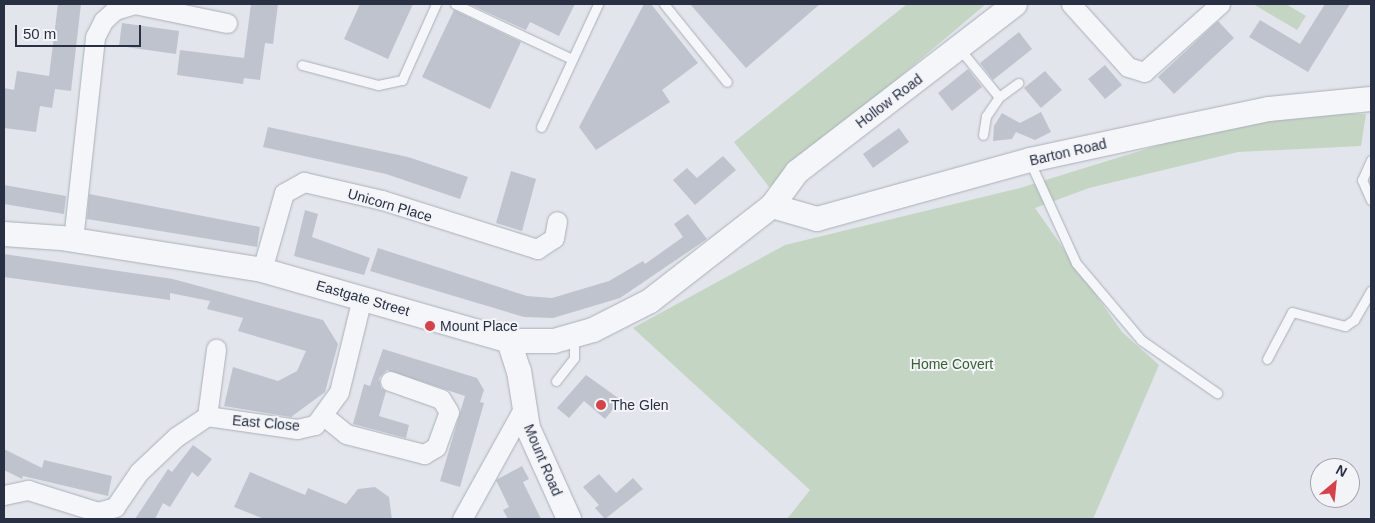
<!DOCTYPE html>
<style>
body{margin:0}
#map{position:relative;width:1375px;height:523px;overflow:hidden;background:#e2e5eb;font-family:Helvetica,sans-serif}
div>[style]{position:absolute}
.green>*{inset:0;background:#c5d5c3}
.building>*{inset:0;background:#bfc3ce}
.roads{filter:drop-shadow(0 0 1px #aaafb9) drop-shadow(0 0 1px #aaafb9)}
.service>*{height:9px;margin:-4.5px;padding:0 4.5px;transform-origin:4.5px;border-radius:4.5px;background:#f5f6f9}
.minor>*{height:19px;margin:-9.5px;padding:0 9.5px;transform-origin:9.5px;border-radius:9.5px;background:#f5f6f9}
.tertiary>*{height:24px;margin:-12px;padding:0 12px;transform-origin:12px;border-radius:12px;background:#f5f6f9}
.dots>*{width:14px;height:14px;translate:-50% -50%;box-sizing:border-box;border:2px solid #f2f4f8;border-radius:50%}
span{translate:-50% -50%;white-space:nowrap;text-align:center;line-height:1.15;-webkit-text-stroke:4px #f2f4f8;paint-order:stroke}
.street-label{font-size:14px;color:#293044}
.poi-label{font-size:14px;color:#293044}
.left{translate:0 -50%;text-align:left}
.park-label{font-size:14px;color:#396036}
.frame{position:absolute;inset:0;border:5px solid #293044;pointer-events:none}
.north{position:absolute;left:1310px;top:458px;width:50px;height:50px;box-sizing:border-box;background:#f2f4f8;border:1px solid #a2a6b0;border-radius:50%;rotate:28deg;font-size:14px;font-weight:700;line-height:20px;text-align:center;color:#293044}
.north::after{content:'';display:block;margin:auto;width:18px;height:22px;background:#d4434a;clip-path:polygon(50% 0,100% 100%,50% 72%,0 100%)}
.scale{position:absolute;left:15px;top:25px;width:126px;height:22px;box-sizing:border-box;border:2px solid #293044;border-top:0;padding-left:6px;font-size:15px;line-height:18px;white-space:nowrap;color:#293044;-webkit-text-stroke:4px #f2f4f8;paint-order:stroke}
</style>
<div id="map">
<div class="green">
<div style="clip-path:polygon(907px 4px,986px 4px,769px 187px,734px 142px)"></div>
<div style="clip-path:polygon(1253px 4px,1286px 4px,1306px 16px,1297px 30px)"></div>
<div style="clip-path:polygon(1290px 113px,1366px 114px,1361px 146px,1238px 152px,1089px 188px,1035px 208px,1122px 332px,1159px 365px,1093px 519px,787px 519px,810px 490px,633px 328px,785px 245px,1020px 188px,1159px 145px)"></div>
</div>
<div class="building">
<div style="clip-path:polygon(58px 4px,81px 4px,71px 91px,55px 89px,52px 108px,40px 106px,36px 132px,4px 128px,4px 88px,14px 90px,17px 71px,49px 76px)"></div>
<div style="clip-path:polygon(251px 4px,278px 4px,273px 44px,265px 43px,260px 80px,244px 78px,243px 84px,177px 75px,180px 50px,244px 58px)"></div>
<div style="clip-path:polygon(360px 4px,413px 4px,388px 59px,344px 39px)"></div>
<div style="clip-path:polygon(469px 4px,575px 4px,559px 36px,530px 22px,526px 30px)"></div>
<div style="clip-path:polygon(644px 4px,651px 4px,698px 63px,662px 90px,670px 102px,596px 150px,579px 127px)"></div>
<div style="clip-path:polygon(690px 4px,820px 4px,746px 68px)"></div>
<div style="clip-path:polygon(1325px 4px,1350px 4px,1308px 72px,1249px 37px,1260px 20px,1300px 44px)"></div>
<div style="clip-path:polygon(454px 10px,521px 42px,490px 109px,422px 77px)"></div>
<div style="clip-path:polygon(1218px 21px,1234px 38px,1174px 94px,1158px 77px)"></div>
<div style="clip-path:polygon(122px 23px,179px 31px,176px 54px,119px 46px)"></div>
<div style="clip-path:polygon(1019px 32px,1032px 49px,993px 80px,980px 63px)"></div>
<div style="clip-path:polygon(1105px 65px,1122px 85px,1105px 99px,1088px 79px)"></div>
<div style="clip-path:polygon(968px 69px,982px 87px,952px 111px,938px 93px)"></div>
<div style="clip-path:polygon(1045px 71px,1062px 90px,1041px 108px,1024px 88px)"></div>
<div style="clip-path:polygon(1041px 112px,1051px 132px,1035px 140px,1016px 132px,1012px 139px,993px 141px,994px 126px,1002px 113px,1020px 123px)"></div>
<div style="clip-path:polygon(268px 127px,408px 157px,468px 177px,460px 199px,386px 174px,263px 147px)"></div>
<div style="clip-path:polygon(899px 128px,909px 142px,873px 168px,863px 154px)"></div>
<div style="clip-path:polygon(723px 156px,736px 170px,695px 205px,673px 180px,687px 168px,697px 178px)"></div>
<div style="clip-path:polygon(511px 171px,536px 179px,522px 231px,496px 223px)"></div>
<div style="clip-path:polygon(4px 185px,66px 196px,64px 214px,4px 204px)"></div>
<div style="clip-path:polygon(89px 194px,260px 227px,257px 247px,87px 219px)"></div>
<div style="clip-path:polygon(305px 210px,318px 214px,312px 237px,370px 258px,364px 275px,294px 256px)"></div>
<div style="clip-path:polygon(688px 214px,707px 239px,620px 298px,553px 318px,524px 317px,370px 271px,378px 248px,527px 296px,552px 298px,609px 281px,643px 261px,645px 264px,683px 237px,674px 224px)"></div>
<div style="clip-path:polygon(4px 254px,173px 279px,323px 320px,338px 344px,325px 392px,291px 417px,224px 406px,233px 367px,278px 381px,297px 371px,306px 351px,238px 331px,243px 318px,207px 309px,210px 301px,170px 293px,170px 300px,4px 277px)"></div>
<div style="clip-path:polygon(383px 349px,477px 378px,484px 390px,480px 402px,484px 403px,460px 487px,440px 481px,465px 396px,387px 370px,379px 378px,381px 388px,386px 391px,379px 416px,409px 425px,406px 438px,353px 424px,364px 384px,370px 386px)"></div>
<div style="clip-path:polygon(586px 375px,621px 400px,605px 419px,584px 401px,569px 418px,557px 408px)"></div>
<div style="clip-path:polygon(193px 445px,212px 459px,198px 477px,192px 472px,170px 507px,163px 503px,155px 519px,135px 519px,168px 469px,172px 472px)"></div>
<div style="clip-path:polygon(4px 449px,42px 468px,44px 460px,112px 476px,108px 496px,23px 476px,22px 479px,4px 470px)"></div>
<div style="clip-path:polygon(522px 466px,529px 479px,523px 482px,541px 519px,508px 519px,503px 510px,509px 507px,496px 480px)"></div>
<div style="clip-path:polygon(250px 472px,305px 495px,308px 488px,346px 504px,358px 489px,375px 487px,389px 497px,392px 519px,264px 519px,234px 507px)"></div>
<div style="clip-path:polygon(599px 474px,616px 493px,633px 478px,643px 489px,605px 519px,595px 508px,599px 505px,583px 487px)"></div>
</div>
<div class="roads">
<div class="service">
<div style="left:455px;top:4px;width:129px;rotate:25.2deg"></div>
<div style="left:664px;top:4px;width:100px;rotate:51.1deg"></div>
<div style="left:959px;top:48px;width:63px;rotate:50.8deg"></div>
<div style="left:999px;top:97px;width:23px;rotate:124deg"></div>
<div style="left:986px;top:116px;width:19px;rotate:99deg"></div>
<div style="left:302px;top:65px;width:79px;rotate:14.7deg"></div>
<div style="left:378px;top:85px;width:25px;rotate:-12deg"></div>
<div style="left:402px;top:80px;width:83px;rotate:-65.9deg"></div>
<div style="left:999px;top:97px;width:24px;rotate:-36deg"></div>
<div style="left:541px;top:127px;width:136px;rotate:-65.1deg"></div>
<div style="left:1371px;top:160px;width:22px;rotate:114deg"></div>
<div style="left:1362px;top:180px;width:22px;rotate:66deg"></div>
<div style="left:1030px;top:162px;width:111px;rotate:65.5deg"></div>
<div style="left:1076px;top:263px;width:101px;rotate:49.8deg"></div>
<div style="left:1141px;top:340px;width:93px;rotate:34.9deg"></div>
<div style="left:1267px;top:359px;width:53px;rotate:-62deg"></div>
<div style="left:1292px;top:312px;width:55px;rotate:14.8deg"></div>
<div style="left:1345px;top:326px;width:11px;rotate:-34deg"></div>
<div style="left:1354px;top:320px;width:34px;rotate:-60deg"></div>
<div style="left:556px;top:381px;width:29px;rotate:-52deg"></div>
<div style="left:574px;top:358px;width:21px;rotate:-90deg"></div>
</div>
<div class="minor">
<div style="left:1071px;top:4px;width:85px;rotate:47.9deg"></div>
<div style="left:1128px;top:67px;width:17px;rotate:17deg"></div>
<div style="left:1144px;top:72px;width:102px;rotate:-41.8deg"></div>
<div style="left:73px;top:240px;width:204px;rotate:-83.8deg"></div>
<div style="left:95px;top:37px;width:18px;rotate:-63deg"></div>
<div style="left:103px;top:21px;width:16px;rotate:-43deg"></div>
<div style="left:115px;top:10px;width:21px;rotate:-17deg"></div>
<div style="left:135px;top:4px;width:94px;rotate:11.7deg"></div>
<div style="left:262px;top:270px;width:80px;rotate:-74.1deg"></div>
<div style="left:284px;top:193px;width:23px;rotate:-29deg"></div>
<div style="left:304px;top:182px;width:80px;rotate:13deg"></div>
<div style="left:382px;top:200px;width:163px;rotate:17.5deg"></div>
<div style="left:537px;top:249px;width:20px;rotate:-33deg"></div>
<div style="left:554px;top:238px;width:17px;rotate:-80deg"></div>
<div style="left:207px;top:416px;width:68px;rotate:-82.3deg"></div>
<div style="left:324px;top:416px;width:28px;rotate:39deg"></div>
<div style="left:346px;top:434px;width:81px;rotate:14.4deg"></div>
<div style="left:424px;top:454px;width:14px;rotate:-30deg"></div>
<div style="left:436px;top:447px;width:37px;rotate:-70deg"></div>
<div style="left:449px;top:412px;width:15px;rotate:-122deg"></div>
<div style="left:441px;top:399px;width:54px;rotate:-160.6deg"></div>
<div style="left:4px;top:495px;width:25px;rotate:-12deg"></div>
<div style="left:28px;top:490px;width:73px;rotate:17.4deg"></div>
<div style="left:94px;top:519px;width:8px;rotate:-60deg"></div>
<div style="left:98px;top:512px;width:18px;rotate:-16deg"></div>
<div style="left:115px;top:507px;width:42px;rotate:-55.6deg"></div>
<div style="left:139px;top:472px;width:51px;rotate:-43.4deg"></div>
<div style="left:176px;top:437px;width:37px;rotate:-34deg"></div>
<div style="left:207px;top:416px;width:91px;rotate:8.2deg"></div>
<div style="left:297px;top:429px;width:18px;rotate:-13deg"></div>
<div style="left:315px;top:425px;width:41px;rotate:-54deg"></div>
<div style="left:339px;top:392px;width:97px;rotate:-76.3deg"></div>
<div style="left:462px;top:519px;width:126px;rotate:-61deg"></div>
</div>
<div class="tertiary">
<div style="left:772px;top:206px;width:47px;rotate:16.1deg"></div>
<div style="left:817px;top:219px;width:221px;rotate:-15.5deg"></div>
<div style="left:1030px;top:160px;width:132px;rotate:-12.2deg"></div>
<div style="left:1159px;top:132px;width:112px;rotate:-11.8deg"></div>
<div style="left:1269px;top:109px;width:102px;rotate:-5.6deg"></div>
<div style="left:4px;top:234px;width:57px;rotate:4deg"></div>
<div style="left:61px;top:238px;width:204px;rotate:9deg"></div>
<div style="left:262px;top:270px;width:257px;rotate:16deg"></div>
<div style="left:509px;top:341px;width:45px"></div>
<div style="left:554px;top:341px;width:41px;rotate:-15.8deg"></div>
<div style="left:593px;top:330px;width:64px;rotate:-27deg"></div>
<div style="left:650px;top:301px;width:155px;rotate:-37.9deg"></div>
<div style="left:772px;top:206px;width:42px;rotate:-53.7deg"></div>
<div style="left:797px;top:172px;width:275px;rotate:-37.6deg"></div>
<div style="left:509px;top:341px;width:32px;rotate:72deg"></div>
<div style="left:519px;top:371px;width:58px;rotate:81deg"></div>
<div style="left:528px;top:428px;width:100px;rotate:65.7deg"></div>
</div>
</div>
<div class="dots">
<div style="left:430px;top:326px;background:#d4434a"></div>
<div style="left:601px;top:405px;background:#d4434a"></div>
</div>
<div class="street-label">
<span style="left:889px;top:101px;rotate:-37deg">Hollow Road</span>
<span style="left:1068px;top:152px;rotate:-13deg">Barton Road</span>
<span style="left:390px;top:205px;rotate:16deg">Unicorn Place</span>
<span style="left:363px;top:298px;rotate:16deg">Eastgate Street</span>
<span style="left:266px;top:423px;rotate:5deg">East Close</span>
<span style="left:543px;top:460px;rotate:67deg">Mount Road</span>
</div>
<div class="poi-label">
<span class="left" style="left:440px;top:326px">Mount Place</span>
<span class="left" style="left:611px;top:405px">The Glen</span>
</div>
<div class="park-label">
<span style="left:952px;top:364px">Home Covert</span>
</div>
<div class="frame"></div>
<div class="north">N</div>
<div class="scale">50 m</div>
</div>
